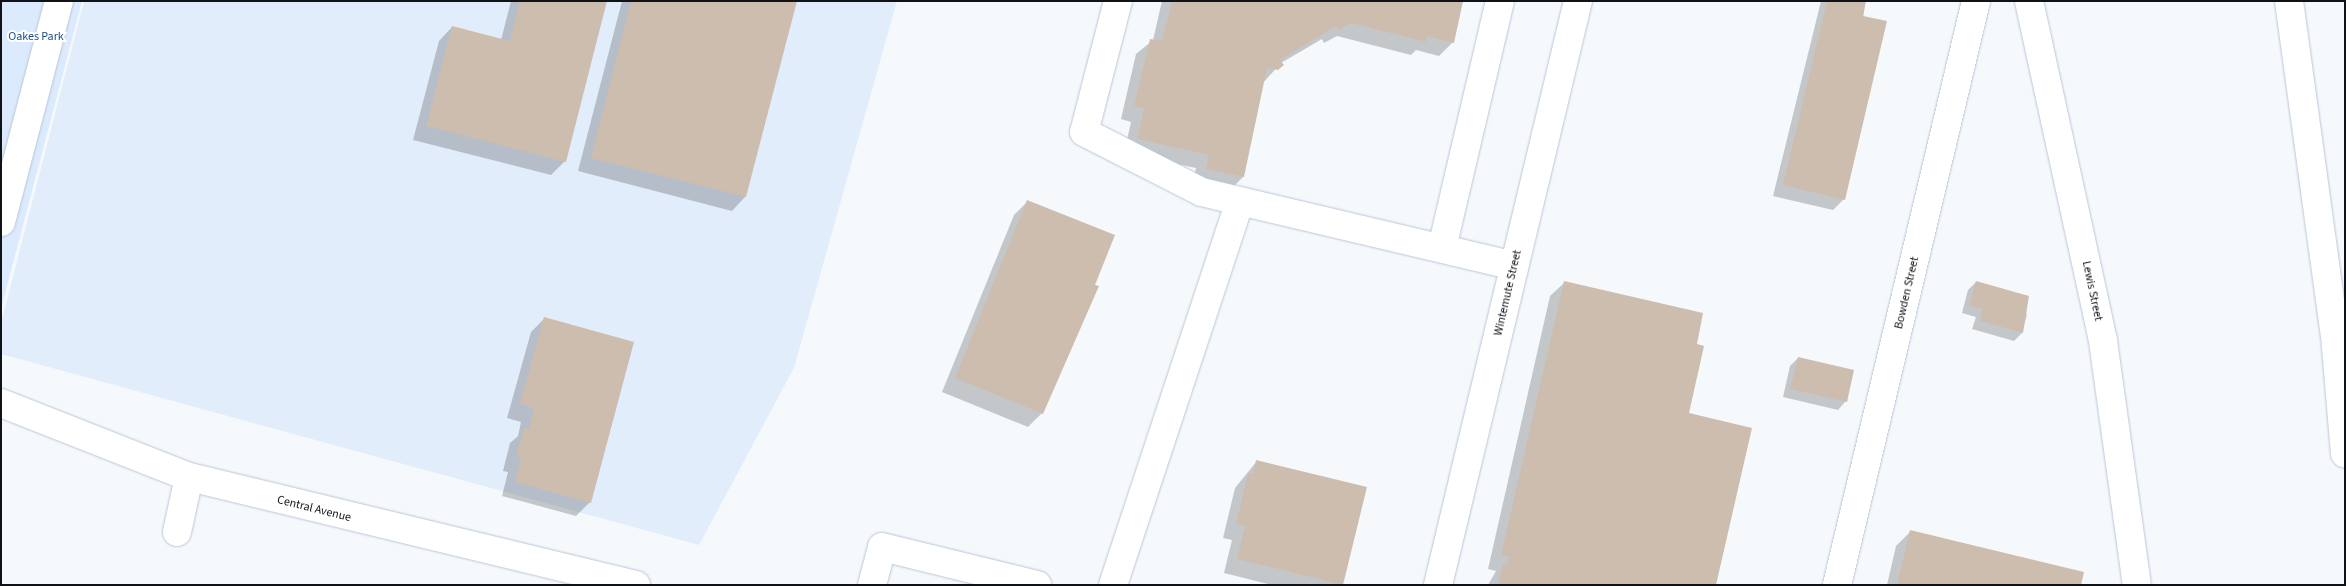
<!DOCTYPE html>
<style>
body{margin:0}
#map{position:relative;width:2346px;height:586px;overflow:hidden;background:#f6f9fc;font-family:"Source Sans 3",sans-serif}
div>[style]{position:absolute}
.built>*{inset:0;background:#e2edfb}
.green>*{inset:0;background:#dceafd}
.shadow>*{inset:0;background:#0003}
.building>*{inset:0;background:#cdbdaf}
.roads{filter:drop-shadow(0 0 1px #bac6d6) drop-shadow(0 0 1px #bac6d6)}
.minor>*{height:28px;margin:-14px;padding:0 14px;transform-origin:14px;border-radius:14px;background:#fff}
.major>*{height:28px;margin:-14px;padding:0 14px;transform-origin:14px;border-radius:14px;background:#fff}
span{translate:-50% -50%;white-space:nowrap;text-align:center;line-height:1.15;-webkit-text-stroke:4px #fff;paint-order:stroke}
.park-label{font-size:12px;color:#224f8a}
.street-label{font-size:12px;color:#0f1318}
.frame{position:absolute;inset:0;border:2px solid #0f1318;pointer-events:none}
</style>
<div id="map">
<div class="built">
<div style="clip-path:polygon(84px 1px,897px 1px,794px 368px,699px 545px,1px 354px,1px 323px)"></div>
</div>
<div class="green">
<div style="clip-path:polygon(1px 1px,82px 1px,1px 309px)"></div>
</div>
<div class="shadow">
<div style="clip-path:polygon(511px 1px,606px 1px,565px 161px,551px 175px,413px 140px,439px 41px,452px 27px,501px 40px)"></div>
<div style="clip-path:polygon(622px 1px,796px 1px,745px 197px,732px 211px,578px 171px)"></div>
<div style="clip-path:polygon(1162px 1px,1463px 1px,1453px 42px,1439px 56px,1416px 50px,1411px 55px,1337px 36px,1324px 43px,1322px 39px,1281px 63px,1262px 84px,1243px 177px,1229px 191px,1193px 183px,1196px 168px,1124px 153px,1131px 122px,1121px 119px,1136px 54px,1153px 40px)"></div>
<div style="clip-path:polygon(1821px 1px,1865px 1px,1844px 199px,1833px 210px,1773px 196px)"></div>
<div style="clip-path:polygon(1028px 201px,1042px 413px,1028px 427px,942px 392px,1014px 215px)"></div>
<div style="clip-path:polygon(1976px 282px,2027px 314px,2022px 333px,2014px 341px,1972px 329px,1976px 317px,1962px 313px,1968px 290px)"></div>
<div style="clip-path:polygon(1564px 283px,1695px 345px,1687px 414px,1714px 585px,1488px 585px,1496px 571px,1488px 569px,1550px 296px)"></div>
<div style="clip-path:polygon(544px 319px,590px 502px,576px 516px,502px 496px,508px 472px,503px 471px,510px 443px,518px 436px,521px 422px,507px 418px,531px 332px)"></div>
<div style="clip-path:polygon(1798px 358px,1852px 371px,1845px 402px,1838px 410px,1783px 397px,1790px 366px)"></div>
<div style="clip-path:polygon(1257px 461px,1366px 488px,1342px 585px,1272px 585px,1224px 573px,1232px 540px,1223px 538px,1235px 488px)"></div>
<div style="clip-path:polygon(1910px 532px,2080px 585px,1887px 585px,1896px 546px)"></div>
</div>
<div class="building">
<div style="clip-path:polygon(520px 1px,607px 1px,566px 162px,426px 126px,452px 26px,510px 41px)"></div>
<div style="clip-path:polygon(631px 1px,797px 1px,746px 197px,591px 158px)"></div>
<div style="clip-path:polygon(1172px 1px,1463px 1px,1454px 43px,1427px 36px,1426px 42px,1351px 23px,1338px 30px,1336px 26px,1280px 60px,1284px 65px,1278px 70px,1267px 68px,1244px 177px,1206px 169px,1209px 155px,1137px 139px,1144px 108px,1134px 106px,1150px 39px,1162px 41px)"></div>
<div style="clip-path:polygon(1827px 1px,1866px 1px,1863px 16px,1887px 21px,1845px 200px,1783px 185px)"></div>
<div style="clip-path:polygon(1027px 200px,1115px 235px,1095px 285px,1099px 286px,1043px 414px,955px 378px)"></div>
<div style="clip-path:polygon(1564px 281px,1703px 313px,1697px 344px,1704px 346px,1689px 413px,1752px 428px,1716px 585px,1498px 585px,1503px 564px,1507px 564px,1509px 557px,1501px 555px)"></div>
<div style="clip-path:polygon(1976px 281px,2029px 296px,2023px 333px,1980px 321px,1983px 309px,1969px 305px)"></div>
<div style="clip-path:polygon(544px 317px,634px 342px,591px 503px,515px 482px,521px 458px,516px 457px,524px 428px,529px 429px,534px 408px,520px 404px)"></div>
<div style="clip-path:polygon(1798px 357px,1854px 370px,1847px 402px,1790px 389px)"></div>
<div style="clip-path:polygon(1256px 460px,1367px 487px,1343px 585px,1237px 559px,1245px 526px,1236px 524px,1248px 473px,1253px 474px)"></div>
<div style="clip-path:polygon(1910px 530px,2084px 572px,2081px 585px,1897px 585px)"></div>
</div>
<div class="roads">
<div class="minor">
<div style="left:1118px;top:1px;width:135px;rotate:104.5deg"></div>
<div style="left:1084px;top:132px;width:132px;rotate:27deg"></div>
<div style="left:1202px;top:192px;width:321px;rotate:13.3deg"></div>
<div style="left:2029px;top:1px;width:348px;rotate:77.7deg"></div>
<div style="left:2103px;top:341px;width:246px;rotate:82.1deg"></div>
<div style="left:2289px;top:1px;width:337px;rotate:82.2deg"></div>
<div style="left:2335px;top:335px;width:119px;rotate:85.2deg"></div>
<div style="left:1px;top:222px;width:228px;rotate:-75.3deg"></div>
<div style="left:1442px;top:248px;width:254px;rotate:-76.8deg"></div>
<div style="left:177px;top:532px;width:56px;rotate:-77.7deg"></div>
<div style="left:872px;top:585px;width:39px;rotate:-75deg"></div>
<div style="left:882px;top:547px;width:160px;rotate:13.8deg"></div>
<div style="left:1113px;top:585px;width:404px;rotate:-71.7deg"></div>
<div style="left:1438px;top:585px;width:601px;rotate:-76.52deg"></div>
<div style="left:1837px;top:585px;width:600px;rotate:-76.61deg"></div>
</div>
<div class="major">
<div style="left:1px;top:403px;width:202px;rotate:21.5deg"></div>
<div style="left:189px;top:477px;width:460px;rotate:13.6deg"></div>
</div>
</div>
<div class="park-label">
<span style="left:36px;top:37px">Oakes Park</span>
</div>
<div class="street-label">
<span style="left:2092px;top:291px;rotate:78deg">Lewis Street</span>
<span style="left:1508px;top:293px;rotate:-77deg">Wintemute Street</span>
<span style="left:1907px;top:293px;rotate:-77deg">Bowden Street</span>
<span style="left:314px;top:509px;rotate:14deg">Central Avenue</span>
</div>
<div class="frame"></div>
</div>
